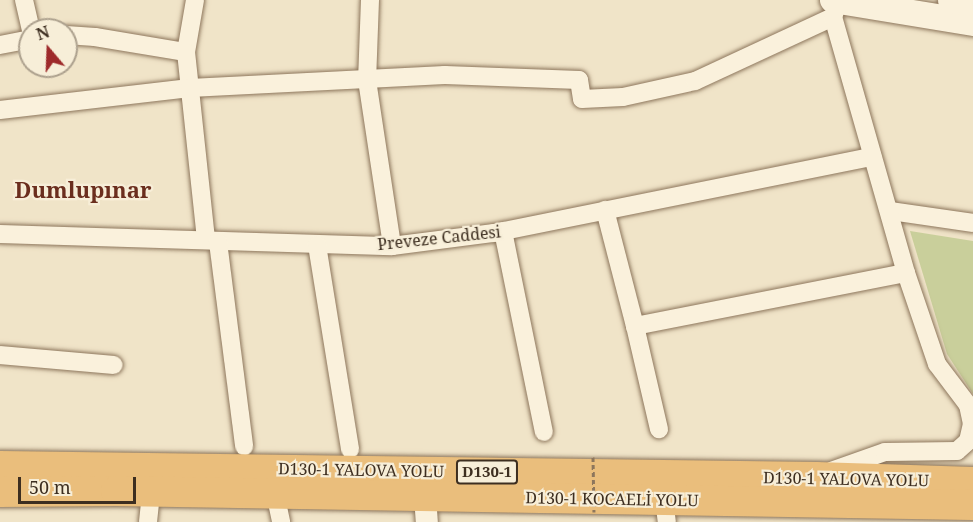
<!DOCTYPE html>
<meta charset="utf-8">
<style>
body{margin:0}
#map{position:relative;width:973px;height:522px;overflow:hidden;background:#f0e4c8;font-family:"Noto Serif",serif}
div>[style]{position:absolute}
.green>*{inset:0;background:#c9cf9b}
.roads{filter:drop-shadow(0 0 2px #8d765c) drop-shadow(0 0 2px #8d765c)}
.minor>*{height:18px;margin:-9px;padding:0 9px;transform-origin:9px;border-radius:9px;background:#faf1dc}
.tertiary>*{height:22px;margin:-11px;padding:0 11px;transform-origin:11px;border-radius:11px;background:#faf1dc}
.secondary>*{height:26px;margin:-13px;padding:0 13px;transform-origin:13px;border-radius:13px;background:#faf1dc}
.trunk>*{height:30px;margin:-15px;padding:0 15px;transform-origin:15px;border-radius:15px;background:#eabe7c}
.path-bridge>*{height:3px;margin-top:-1.5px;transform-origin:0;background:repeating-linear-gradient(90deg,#8d765c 0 4.5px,transparent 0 7.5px)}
span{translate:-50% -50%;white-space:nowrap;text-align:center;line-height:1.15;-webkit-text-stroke:4.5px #f7eed8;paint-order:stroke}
.shield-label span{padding:2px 4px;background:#f7eed8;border:2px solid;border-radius:4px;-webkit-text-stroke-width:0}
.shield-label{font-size:15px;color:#3d2e20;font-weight:700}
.street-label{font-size:16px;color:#3d2e20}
.district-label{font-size:22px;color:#6b2e1e;font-weight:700}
.north{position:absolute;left:18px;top:18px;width:60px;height:60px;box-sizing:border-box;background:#f7eed8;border:2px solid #ada18e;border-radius:50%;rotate:341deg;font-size:16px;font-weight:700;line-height:24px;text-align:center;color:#3d2e20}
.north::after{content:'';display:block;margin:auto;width:21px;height:27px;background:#9e2a2b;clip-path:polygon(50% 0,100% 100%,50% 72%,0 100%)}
.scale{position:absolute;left:18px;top:477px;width:118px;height:27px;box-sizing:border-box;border:3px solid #3d2e20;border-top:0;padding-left:8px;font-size:18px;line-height:21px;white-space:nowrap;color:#3d2e20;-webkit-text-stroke:4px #f7eed8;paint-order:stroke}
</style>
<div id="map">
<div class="green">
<div style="clip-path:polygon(910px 231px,973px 241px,973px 394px,947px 354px)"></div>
</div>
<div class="roads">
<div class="minor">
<div style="left:24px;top:0;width:31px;rotate:77deg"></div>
<div style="left:195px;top:0;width:53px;rotate:99.8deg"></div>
<div style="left:186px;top:52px;width:189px;rotate:83.9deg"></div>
<div style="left:370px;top:0;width:80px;rotate:92.1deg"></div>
<div style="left:367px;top:80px;width:168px;rotate:81.4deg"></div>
<div style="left:66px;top:35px;width:29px;rotate:4deg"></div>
<div style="left:95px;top:37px;width:92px;rotate:9.4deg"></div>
<div style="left:0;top:45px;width:31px;rotate:-11deg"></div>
<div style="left:0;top:110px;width:191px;rotate:-6.6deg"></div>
<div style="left:190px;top:88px;width:255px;rotate:-2.9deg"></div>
<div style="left:445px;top:75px;width:134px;rotate:2.1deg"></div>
<div style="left:579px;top:80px;width:19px;rotate:81deg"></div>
<div style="left:582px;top:99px;width:41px;rotate:-2.8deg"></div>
<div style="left:623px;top:97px;width:74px;rotate:-12.5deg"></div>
<div style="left:695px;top:81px;width:152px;rotate:-24.9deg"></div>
<div style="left:605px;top:210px;width:120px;rotate:75.5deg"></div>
<div style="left:635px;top:326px;width:276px;rotate:-11.1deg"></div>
<div style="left:890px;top:211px;width:84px;rotate:8.2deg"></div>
<div style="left:503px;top:231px;width:205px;rotate:78.5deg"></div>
<div style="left:0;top:234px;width:392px;rotate:1.8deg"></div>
<div style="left:392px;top:246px;width:103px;rotate:-7.3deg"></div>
<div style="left:494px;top:233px;width:386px;rotate:-11.4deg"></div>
<div style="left:218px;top:242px;width:206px;rotate:82.7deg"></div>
<div style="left:317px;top:245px;width:207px;rotate:80.8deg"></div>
<div style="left:635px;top:326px;width:106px;rotate:76.9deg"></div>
<div style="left:0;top:355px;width:114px;rotate:5deg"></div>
<div style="left:831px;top:471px;width:57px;rotate:-19.4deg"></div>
<div style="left:885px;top:452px;width:72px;rotate:-0.8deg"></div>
<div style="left:957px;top:451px;width:15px;rotate:-42deg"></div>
<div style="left:968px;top:441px;width:17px;rotate:-77deg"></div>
<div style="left:972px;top:424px;width:19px;rotate:-102deg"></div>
<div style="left:968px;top:405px;width:51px;rotate:-127.1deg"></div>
<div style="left:937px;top:364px;width:96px;rotate:-108.8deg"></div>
<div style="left:906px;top:273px;width:266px;rotate:-105.9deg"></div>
<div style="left:833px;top:17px;width:12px;rotate:-70deg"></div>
<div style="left:275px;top:493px;width:30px;rotate:78deg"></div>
<div style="left:664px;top:499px;width:23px;rotate:83deg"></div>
<div style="left:148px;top:522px;width:31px;rotate:-84deg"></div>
</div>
<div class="tertiary">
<div style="left:425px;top:496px;width:26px;rotate:86deg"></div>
</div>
<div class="secondary">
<div style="left:833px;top:0;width:142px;rotate:9.3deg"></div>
<div style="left:951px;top:0;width:22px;rotate:10deg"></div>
</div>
<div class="trunk">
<div style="left:0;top:466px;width:816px;rotate:0.77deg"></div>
<div style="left:816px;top:477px;width:157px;rotate:1.8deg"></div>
<div style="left:0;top:492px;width:116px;rotate:-0.5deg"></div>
<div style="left:116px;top:491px;width:857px;rotate:0.94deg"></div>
</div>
</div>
<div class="path-bridge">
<div style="left:593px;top:457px;width:55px;rotate:89deg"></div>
</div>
<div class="shield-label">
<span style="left:487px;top:472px">D130-1</span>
</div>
<div class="street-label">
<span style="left:439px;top:238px;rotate:-6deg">Preveze Caddesi</span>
<span style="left:361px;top:470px;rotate:1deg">D130-1 YALOVA YOLU</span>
<span style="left:846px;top:479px;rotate:1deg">D130-1 YALOVA YOLU</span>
<span style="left:612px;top:499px;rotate:1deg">D130-1 KOCAELİ YOLU</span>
</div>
<div class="district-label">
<span style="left:83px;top:190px">Dumlupınar</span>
</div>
<div class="north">N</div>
<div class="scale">50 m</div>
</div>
